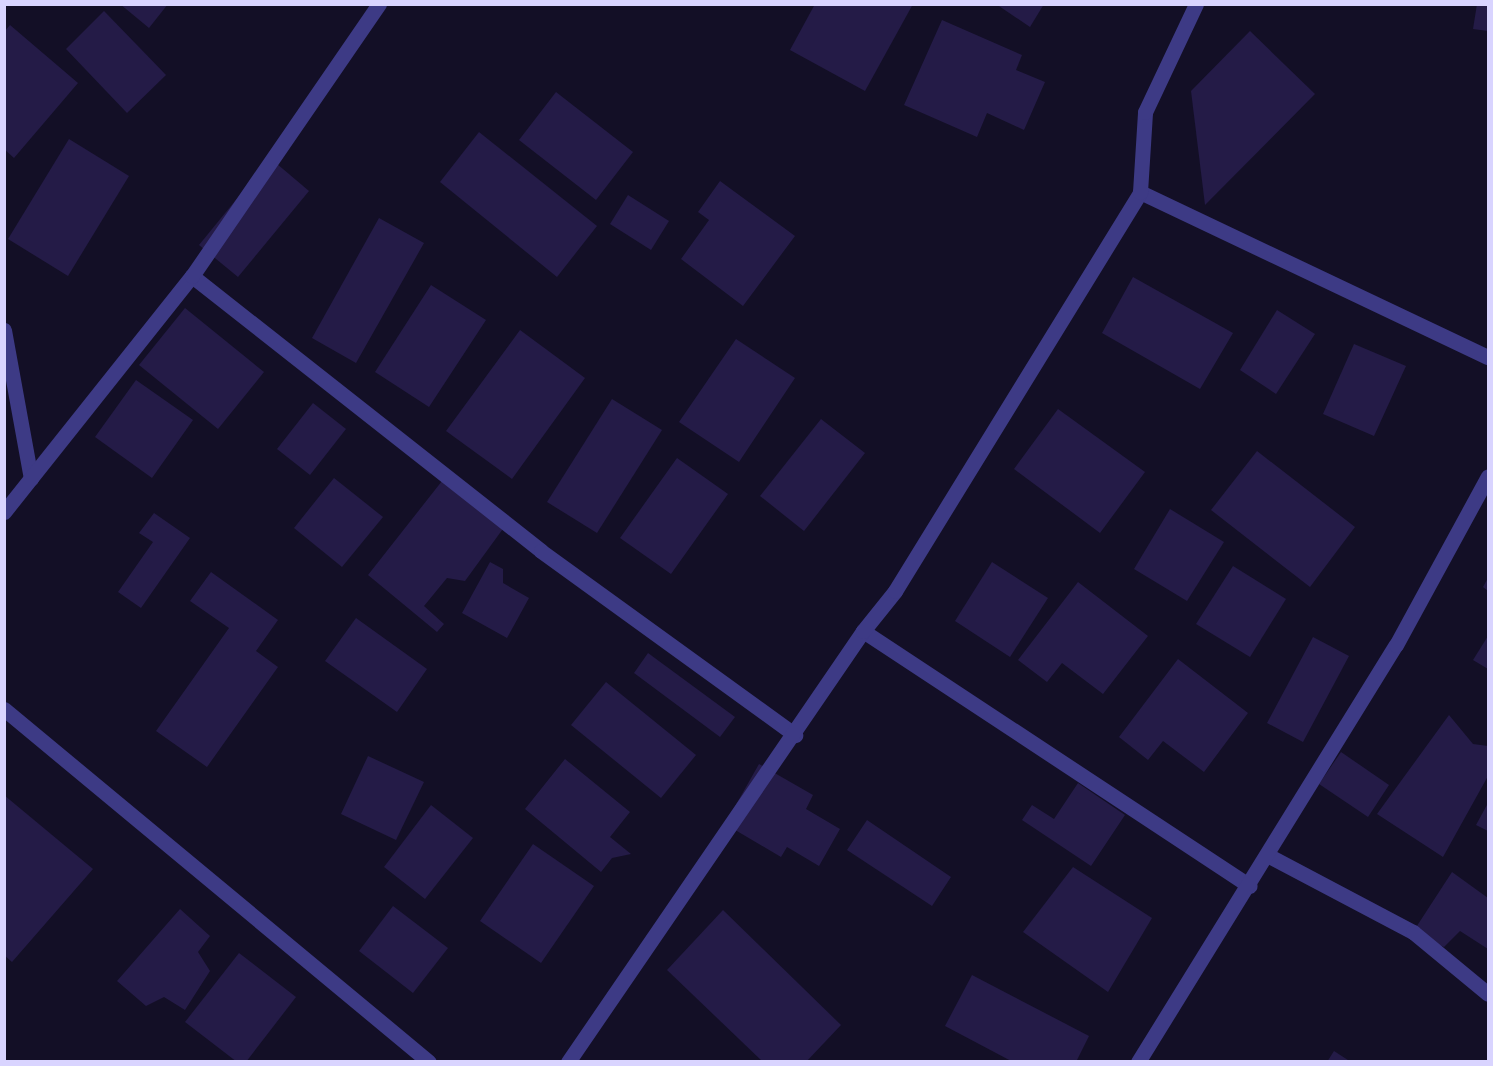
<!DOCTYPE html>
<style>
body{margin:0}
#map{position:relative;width:1493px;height:1066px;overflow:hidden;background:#130f26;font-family:Figtree,sans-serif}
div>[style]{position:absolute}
.building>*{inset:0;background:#241b47}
.minor>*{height:15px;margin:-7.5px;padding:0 7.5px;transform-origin:7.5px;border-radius:7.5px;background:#3d3a85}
span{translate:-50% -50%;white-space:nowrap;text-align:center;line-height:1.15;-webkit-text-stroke:4.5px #130f26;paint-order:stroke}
.frame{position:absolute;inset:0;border:6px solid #d9d4ff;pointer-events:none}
</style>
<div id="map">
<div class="building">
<div style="clip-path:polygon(120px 4px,168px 4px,149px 28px)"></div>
<div style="clip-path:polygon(815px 4px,913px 4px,865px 91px,790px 50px)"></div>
<div style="clip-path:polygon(996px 4px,1044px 4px,1030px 27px)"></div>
<div style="clip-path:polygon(1477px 4px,1488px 4px,1488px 31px,1473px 29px)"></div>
<div style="clip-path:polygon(104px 11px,166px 75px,127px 113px,66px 49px)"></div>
<div style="clip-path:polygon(942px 20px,1022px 55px,1016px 70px,1045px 82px,1024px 130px,987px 113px,977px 137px,904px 105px)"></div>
<div style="clip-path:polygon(10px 25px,78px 83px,14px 158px,4px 149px,4px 32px)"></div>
<div style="clip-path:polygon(1250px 31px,1315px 94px,1205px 205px,1191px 91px)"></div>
<div style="clip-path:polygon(556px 92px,633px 152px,596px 200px,519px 140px)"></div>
<div style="clip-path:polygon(479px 132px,597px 226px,557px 277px,440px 182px)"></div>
<div style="clip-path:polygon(69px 139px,129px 176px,68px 276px,8px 239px)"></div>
<div style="clip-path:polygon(270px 158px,309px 191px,238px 277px,199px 245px)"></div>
<div style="clip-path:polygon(720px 181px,795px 236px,743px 306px,681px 259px,709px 220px,698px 212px)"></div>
<div style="clip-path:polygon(628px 195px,669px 221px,651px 250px,610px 224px)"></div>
<div style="clip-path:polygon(379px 218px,424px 243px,356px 363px,312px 338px)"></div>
<div style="clip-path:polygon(1133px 277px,1233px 333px,1200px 389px,1102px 333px)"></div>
<div style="clip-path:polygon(431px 285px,486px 320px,429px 407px,375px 372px)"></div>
<div style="clip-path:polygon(185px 308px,264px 372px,218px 429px,139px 365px)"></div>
<div style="clip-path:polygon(1277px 310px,1315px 334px,1276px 394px,1240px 370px)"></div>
<div style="clip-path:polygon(520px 330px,585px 378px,512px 479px,446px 431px)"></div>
<div style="clip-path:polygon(736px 339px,795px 378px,739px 462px,679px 422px)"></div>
<div style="clip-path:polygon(1354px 344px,1406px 366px,1374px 436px,1323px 414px)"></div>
<div style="clip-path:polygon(136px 380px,193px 420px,152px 478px,95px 437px)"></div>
<div style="clip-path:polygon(612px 399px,662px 430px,597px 533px,547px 502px)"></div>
<div style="clip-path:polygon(313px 403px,346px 429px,310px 475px,277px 449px)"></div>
<div style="clip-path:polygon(1058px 409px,1145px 472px,1100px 533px,1014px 469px)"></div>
<div style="clip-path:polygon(821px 419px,865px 453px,804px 531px,760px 496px)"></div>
<div style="clip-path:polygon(1257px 451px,1355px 527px,1310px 587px,1211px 510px)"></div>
<div style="clip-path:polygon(677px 458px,728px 494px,671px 574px,620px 538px)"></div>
<div style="clip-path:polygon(334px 478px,383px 517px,342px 567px,294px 528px)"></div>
<div style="clip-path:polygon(442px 481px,505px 526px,465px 581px,447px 578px,424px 606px,444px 624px,437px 632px,368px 575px)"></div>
<div style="clip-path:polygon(1170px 509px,1224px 542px,1187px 601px,1134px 569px)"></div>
<div style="clip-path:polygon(154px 513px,190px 538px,141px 608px,118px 592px,153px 542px,139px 533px)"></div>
<div style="clip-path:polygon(490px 562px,503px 569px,503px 583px,529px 598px,507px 638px,462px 613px)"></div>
<div style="clip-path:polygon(992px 562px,1048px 598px,1010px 657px,955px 621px)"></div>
<div style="clip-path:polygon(1233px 566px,1286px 599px,1250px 657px,1196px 624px)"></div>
<div style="clip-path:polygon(211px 572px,278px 620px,256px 651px,278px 667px,207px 767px,156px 731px,229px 628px,190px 601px)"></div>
<div style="clip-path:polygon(1488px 578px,1488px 591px,1483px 587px)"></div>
<div style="clip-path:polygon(1078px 582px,1148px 636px,1103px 694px,1062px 663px,1047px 682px,1018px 660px)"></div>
<div style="clip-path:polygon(356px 618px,427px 669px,397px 712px,325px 661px)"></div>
<div style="clip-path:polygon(1488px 636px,1488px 669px,1473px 660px)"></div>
<div style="clip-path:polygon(1313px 637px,1349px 656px,1303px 742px,1267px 723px)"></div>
<div style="clip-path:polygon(648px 653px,735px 717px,720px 737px,634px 673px)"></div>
<div style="clip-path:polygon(1178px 659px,1248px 713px,1204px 772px,1163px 741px,1148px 760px,1119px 737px)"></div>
<div style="clip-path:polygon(606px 682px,696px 755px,661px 798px,571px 725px)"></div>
<div style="clip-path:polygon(1449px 715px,1473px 744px,1488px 746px,1488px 776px,1443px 857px,1377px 814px)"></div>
<div style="clip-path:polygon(1341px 752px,1389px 785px,1368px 817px,1319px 784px)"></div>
<div style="clip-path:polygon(368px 756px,424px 782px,396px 840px,341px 814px)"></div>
<div style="clip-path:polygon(565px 759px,630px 812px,610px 837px,631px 854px,612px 858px,601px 872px,525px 809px)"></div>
<div style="clip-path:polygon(759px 764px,813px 795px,806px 809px,840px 829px,819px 866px,787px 847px,781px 857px,725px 824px)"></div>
<div style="clip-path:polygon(1078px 783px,1125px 815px,1091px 866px,1022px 820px,1032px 805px,1054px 819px)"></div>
<div style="clip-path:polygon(4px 795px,93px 869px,12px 962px,4px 955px)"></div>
<div style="clip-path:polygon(1488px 803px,1488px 831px,1476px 825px)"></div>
<div style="clip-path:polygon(431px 805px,473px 838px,425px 899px,384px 867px)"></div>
<div style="clip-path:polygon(867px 820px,951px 877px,932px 906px,847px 850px)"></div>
<div style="clip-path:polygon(533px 844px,594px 886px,541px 963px,480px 921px)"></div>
<div style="clip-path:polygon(1073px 867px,1152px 918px,1108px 992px,1023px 932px)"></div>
<div style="clip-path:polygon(1452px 872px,1488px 898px,1488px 949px,1460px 931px,1444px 947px,1413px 932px)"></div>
<div style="clip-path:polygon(393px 906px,448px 948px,413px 993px,359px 951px)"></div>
<div style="clip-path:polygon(180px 909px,210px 936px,198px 952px,210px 971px,185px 1010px,164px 997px,146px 1006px,117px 981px)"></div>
<div style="clip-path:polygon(723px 910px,841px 1025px,806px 1062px,763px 1062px,667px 970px)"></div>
<div style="clip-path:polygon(239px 953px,296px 997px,246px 1062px,237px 1062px,185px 1022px)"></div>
<div style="clip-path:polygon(972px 975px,1089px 1036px,1076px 1062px,1013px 1062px,945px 1026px)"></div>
<div style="clip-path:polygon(1334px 1051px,1351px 1062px,1327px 1062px)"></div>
</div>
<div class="minor">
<div style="left:1140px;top:192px;width:385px;rotate:25.4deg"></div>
<div style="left:192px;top:276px;width:444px;rotate:38.2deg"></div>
<div style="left:541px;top:551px;width:314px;rotate:35.9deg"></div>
<div style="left:4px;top:330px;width:151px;rotate:79.7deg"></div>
<div style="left:4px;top:512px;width:302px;rotate:-51.5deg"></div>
<div style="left:192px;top:276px;width:330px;rotate:-55.5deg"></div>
<div style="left:863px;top:631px;width:463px;rotate:33.4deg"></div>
<div style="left:4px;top:709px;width:552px;rotate:39.71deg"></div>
<div style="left:1269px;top:856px;width:163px;rotate:27.8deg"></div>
<div style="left:1413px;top:932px;width:97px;rotate:39.6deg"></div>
<div style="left:568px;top:1062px;width:522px;rotate:-55.61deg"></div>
<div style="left:863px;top:631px;width:51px;rotate:-51.3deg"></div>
<div style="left:895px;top:591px;width:468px;rotate:-58.4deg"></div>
<div style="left:1140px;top:192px;width:80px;rotate:-86.4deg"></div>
<div style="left:1145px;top:112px;width:119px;rotate:-64.7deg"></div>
<div style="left:1138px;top:1062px;width:490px;rotate:-58.3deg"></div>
<div style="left:1396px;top:645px;width:192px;rotate:-61.4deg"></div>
</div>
<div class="frame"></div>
</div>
